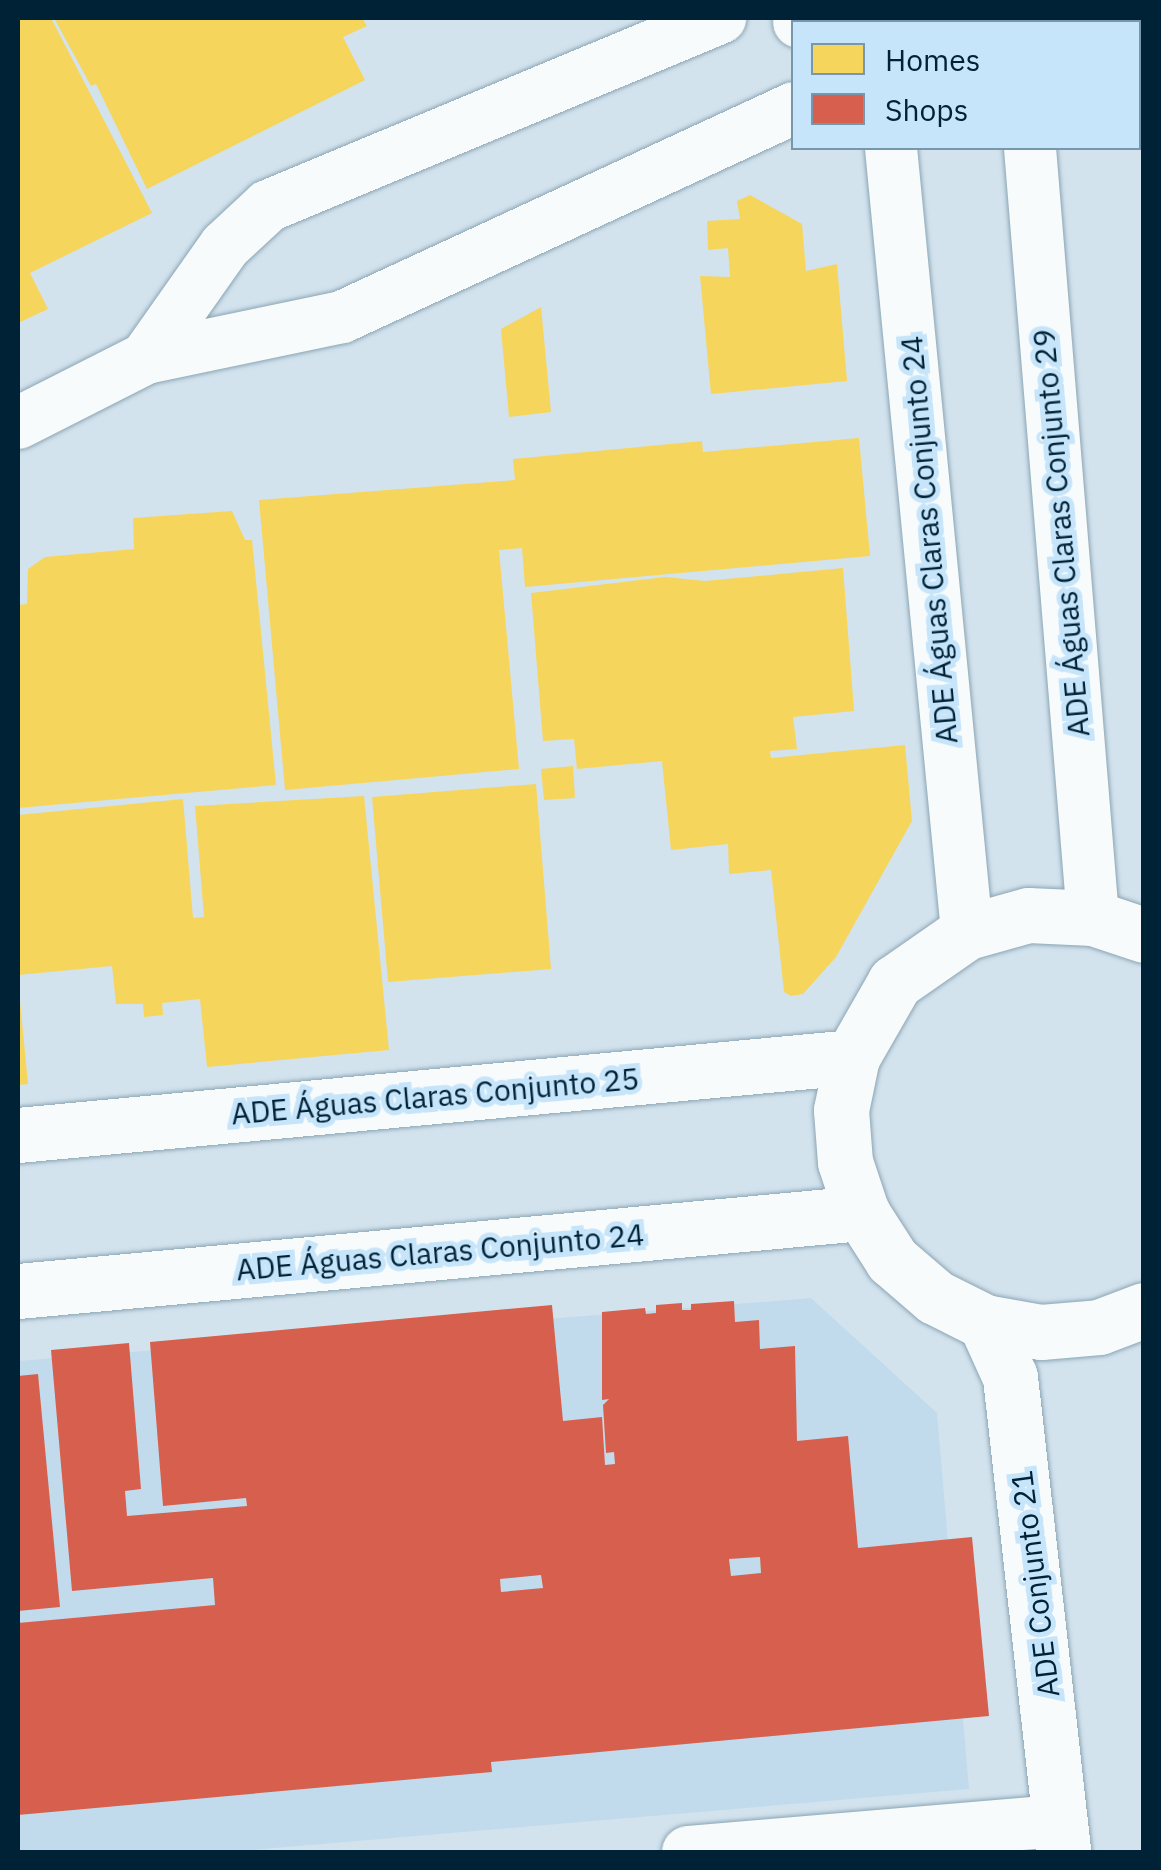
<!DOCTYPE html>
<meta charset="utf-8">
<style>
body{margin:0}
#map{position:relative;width:1161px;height:1870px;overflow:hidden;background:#d2e3ee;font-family:"IBM Plex Sans",sans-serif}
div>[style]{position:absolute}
.built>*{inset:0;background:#c1dbed}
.homes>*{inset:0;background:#f6d55c}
.shops>*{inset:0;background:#d6604d}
.roads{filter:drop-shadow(0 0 2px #8ca5b3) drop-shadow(0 0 2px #8ca5b3)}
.street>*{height:52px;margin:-26px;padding:0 26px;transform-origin:26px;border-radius:26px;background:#f8fbfc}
.secondary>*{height:55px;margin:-27.5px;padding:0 27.5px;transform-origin:27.5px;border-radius:27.5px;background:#f8fbfc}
span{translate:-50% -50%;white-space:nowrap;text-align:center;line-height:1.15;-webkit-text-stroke:10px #c6e5fa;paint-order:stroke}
.street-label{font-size:30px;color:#002236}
.frame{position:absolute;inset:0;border:20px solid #002236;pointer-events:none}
.legend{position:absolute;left:791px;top:20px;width:350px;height:130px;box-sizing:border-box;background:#c6e5fa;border:2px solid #7797ac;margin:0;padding:12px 18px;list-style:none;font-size:30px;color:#002236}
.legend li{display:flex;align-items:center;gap:20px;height:50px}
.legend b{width:50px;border:2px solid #7797ac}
</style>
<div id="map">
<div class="built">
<div style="clip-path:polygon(811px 1298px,937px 1413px,969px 1789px,229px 1852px,18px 1852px,18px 1361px)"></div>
</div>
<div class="homes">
<div style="clip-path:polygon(18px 18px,51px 18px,152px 213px,30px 273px,48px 309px,18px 323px)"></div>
<div style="clip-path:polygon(54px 18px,362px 18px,367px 26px,343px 37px,365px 80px,147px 189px,96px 84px,91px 86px)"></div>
<div style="clip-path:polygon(750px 195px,802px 224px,806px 271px,837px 264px,847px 381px,711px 394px,700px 276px,730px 277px,728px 248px,708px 250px,707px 221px,740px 219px,737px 201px)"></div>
<div style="clip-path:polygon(541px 307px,551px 412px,509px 417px,501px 329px)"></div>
<div style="clip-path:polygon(859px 438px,870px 556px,525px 587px,522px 548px,499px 550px,519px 769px,285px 790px,259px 500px,515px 480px,513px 459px,702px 441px,703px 452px)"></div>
<div style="clip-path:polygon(232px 511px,245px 540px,252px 540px,276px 785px,18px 808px,18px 605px,27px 604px,28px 569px,45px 557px,134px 549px,133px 518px)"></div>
<div style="clip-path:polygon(843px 568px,854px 711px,793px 717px,797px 749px,770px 751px,771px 758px,905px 745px,912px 821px,836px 957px,803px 994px,791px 996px,784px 992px,771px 870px,729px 874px,728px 844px,671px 850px,662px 761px,577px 769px,574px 739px,543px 741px,531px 593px,665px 577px,705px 581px)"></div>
<div style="clip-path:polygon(573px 766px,575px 798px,544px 800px,541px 769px)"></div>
<div style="clip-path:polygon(536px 784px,551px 969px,388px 982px,372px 797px)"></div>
<div style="clip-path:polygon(364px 796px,389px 1050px,207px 1067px,200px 999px,162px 1003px,163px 1015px,144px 1017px,143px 1004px,116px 1004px,112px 966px,18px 975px,18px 815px,183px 799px,193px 918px,204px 917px,195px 806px)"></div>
<div style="clip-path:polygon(20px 1001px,28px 1084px,18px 1085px,18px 1002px)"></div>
</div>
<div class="shops">
<div style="clip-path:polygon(evenodd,734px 1301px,735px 1322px,759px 1320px,760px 1349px,795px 1346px,797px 1441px,848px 1436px,858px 1548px,972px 1537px,989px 1716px,491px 1762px,492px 1772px,18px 1815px,18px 1623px,215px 1605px,213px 1578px,72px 1591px,51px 1350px,129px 1343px,141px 1489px,125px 1491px,127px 1516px,247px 1506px,246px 1498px,163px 1506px,150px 1342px,552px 1305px,563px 1421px,602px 1417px,605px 1465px,615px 1464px,614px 1452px,606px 1453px,603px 1405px,609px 1399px,602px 1400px,602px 1312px,645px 1308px,646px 1314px,656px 1313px,656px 1305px,682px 1303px,682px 1310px,691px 1310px,691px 1304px,734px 1301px,760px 1557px,761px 1573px,731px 1576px,729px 1559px,760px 1557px,734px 1301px,541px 1575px,543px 1588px,501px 1592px,500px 1579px,541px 1575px)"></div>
<div style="clip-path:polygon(38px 1374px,60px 1607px,18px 1611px,18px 1376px)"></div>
</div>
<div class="roads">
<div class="street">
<div style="left:799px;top:22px;width:4px;rotate:-63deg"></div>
<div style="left:1038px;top:22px;width:4px;rotate:-63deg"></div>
<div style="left:891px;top:148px;width:788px;rotate:84.46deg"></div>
<div style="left:1030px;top:148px;width:773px;rotate:85.32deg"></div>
<div style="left:146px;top:358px;width:137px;rotate:-54.8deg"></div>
<div style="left:225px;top:246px;width:59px;rotate:-42.9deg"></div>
<div style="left:268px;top:206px;width:490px;rotate:-22.6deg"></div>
<div style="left:18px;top:423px;width:144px;rotate:-26.9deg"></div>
<div style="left:146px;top:358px;width:200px;rotate:-11.8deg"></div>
<div style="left:342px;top:317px;width:498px;rotate:-24.8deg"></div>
<div style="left:688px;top:1852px;width:374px;rotate:-4.8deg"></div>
</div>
<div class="secondary">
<div style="left:1144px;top:935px;width:54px;rotate:-161.6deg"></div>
<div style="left:1093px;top:918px;width:65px;rotate:-177.4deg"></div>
<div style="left:1028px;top:915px;width:63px;rotate:164.4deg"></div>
<div style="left:967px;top:932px;width:88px;rotate:145.2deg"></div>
<div style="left:895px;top:982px;width:86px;rotate:119.8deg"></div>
<div style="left:852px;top:1057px;width:54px;rotate:101.7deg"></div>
<div style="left:841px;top:1110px;width:52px;rotate:85.6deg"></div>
<div style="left:845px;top:1162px;width:54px;rotate:71.6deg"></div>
<div style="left:862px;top:1213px;width:56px;rotate:57.4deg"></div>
<div style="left:892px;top:1260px;width:57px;rotate:40.7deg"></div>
<div style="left:935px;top:1297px;width:56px;rotate:26.6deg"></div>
<div style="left:985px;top:1322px;width:57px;rotate:10.1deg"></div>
<div style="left:1041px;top:1332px;width:58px;rotate:-4.9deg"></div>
<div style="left:1099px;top:1327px;width:48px;rotate:-20.7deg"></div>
<div style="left:18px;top:1135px;width:838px;rotate:-5.34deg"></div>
<div style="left:18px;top:1291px;width:848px;rotate:-5.28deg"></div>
<div style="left:985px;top:1322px;width:60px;rotate:65.6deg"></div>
<div style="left:1010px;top:1377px;width:478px;rotate:83.6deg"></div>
</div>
</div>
<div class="street-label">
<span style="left:1061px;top:533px;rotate:-95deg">ADE Águas Claras Conjunto 29</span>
<span style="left:929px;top:540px;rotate:-95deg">ADE Águas Claras Conjunto 24</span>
<span style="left:435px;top:1096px;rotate:-5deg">ADE Águas Claras Conjunto 25</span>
<span style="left:440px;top:1252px;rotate:-5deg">ADE Águas Claras Conjunto 24</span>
<span style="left:1035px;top:1584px;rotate:-97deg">ADE Conjunto 21</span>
</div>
<div class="frame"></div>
<ul class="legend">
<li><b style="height:28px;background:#f6d55c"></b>Homes</li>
<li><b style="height:28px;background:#d6604d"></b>Shops</li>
</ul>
</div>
